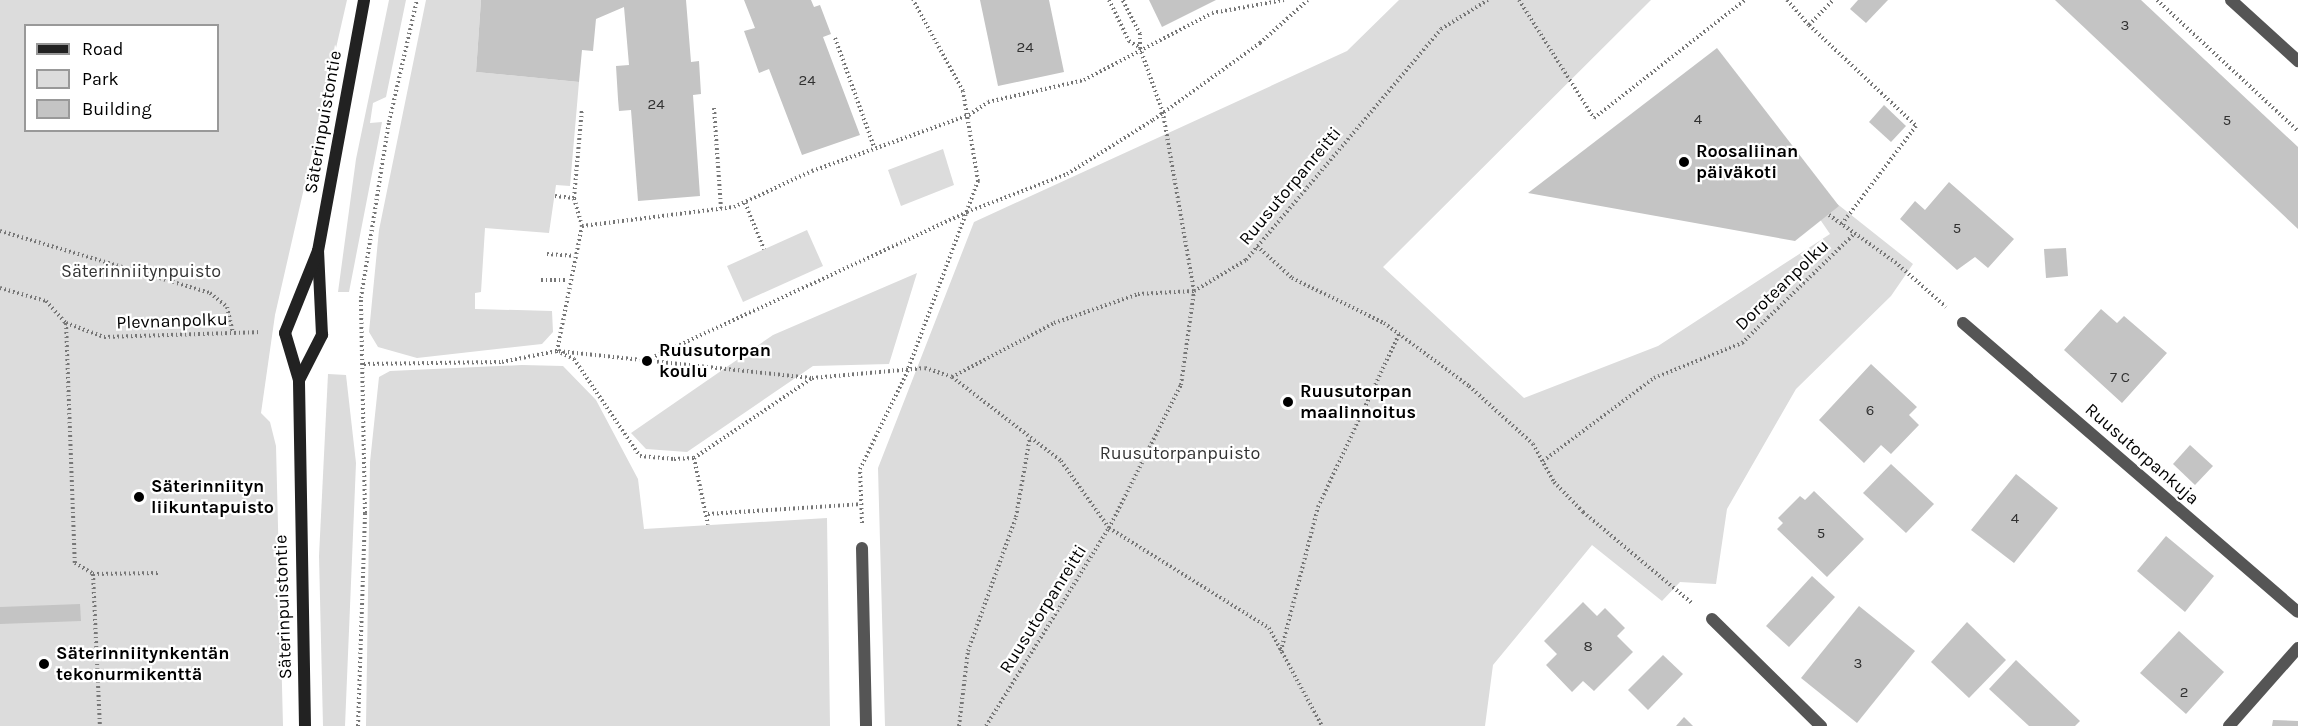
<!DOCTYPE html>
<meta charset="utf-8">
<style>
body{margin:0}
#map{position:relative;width:2298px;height:726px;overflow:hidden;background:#fff;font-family:Karla,sans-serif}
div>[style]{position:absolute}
.green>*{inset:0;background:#dcdcdc}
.building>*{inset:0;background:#c4c4c4}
.path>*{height:4px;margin-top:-2px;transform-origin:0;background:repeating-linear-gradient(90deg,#777 0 1.5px,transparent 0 4.5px)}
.lane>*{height:12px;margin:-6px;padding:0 6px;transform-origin:6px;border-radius:6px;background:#555}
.street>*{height:12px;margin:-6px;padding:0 6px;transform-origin:6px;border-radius:6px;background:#555}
.secondary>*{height:12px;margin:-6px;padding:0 6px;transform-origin:6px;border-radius:6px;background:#222}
.dots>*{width:16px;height:16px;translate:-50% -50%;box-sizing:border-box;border:3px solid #fff;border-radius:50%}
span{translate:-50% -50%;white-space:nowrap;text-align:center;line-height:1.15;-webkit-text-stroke:4.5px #fff;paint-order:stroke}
.number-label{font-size:15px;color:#313131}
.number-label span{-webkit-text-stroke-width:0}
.street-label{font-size:18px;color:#000}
.poi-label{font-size:18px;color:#000;font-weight:700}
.left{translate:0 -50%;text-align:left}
.park-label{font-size:18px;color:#333}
.legend{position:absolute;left:24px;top:24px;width:195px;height:108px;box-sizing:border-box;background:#fff;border:2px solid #999;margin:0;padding:8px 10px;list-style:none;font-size:18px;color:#000}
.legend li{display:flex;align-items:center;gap:12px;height:30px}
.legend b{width:30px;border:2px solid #999}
</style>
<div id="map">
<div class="green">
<div style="clip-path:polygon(evenodd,0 0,347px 0,275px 315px,261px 413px,270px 422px,276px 446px,283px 726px,0 726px,0 0,26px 26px,218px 26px,218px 130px,26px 130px,26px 26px)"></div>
<div style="clip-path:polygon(389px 0,406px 0,386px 97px,373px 103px,370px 123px,382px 122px,349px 292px,338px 292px,356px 159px)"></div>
<div style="clip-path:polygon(426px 0,481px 0,476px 72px,579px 82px,570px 186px,556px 185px,549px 233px,485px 228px,481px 292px,475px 293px,475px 309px,552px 311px,553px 332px,542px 344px,417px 358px,378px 347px,369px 332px,379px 230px)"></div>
<div style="clip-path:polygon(1399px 0,1651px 0,1383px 267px,1524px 398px,1658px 346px,1830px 234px,1815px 212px,1831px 199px,1913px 264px,1891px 296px,1796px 389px,1727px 509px,1716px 584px,1680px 582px,1662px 601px,1592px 545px,1493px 665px,1485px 726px,885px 726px,878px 468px,974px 222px,1347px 51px)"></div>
<div style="clip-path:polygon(943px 149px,954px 185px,901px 206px,888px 170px)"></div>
<div style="clip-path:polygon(807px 230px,823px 266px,743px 302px,727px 266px)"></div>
<div style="clip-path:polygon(917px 273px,889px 364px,813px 366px,687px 452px,646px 449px,631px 433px,773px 335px)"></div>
<div style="clip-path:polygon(522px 365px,563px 366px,596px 400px,638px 479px,644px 529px,827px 518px,830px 726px,366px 726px,370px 462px,379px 377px,390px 371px)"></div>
<div style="clip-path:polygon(328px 374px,346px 375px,356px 463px,345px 726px,323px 726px,319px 556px)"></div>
</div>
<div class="building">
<div style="clip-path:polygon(481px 0,686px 0,691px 62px,699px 61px,701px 94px,693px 95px,700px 196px,638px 201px,631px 110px,619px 111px,618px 99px,616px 66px,629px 65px,624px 7px,596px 19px,593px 51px,582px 50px,579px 82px,476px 72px)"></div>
<div style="clip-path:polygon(744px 0,811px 0,814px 7px,820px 5px,831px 34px,823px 37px,860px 135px,802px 155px,769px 69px,759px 73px,744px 31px,755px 28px)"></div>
<div style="clip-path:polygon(980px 0,1049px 0,1064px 72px,998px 86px)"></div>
<div style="clip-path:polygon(1149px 0,1216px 0,1162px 27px)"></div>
<div style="clip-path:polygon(1858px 0,1888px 0,1866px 23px,1850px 9px)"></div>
<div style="clip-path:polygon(2055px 0,2141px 0,2298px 147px,2298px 229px)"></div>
<div style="clip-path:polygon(1717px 48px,1839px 206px,1795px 241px,1528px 193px)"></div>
<div style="clip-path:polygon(1884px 105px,1906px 126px,1891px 142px,1869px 122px)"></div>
<div style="clip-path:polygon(1949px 182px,2014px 239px,1988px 268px,1975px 257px,1957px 270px,1900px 219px,1915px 201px,1925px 210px)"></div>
<div style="clip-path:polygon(2066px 248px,2068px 276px,2046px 278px,2044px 249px)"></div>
<div style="clip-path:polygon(2101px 309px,2117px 323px,2124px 316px,2167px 353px,2122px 403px,2064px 350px)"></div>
<div style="clip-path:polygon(1871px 364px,1917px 407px,1909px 415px,1919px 425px,1891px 454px,1881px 445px,1864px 463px,1819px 420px)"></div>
<div style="clip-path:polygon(2190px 445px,2213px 466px,2195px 485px,2173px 464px)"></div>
<div style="clip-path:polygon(1891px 464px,1934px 504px,1906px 533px,1863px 493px)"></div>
<div style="clip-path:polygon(2016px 474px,2058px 508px,2014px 563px,1971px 530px)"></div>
<div style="clip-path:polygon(1814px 491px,1864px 539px,1827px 577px,1777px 529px,1783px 523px,1778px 518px,1800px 496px,1805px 500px)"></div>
<div style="clip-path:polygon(2166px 536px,2214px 576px,2185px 612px,2137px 571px)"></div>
<div style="clip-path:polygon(1812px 576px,1835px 597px,1789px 647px,1766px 626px)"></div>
<div style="clip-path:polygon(1583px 602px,1597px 616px,1605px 608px,1625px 628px,1617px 636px,1633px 652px,1594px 691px,1583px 681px,1572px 692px,1546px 665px,1557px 654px,1544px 641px)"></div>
<div style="clip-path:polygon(80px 604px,81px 621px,0 624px,0 607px)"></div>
<div style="clip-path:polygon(1859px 606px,1915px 651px,1857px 723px,1801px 678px)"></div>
<div style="clip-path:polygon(1967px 622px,2006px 660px,1969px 698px,1931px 662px)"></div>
<div style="clip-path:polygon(2179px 631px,2224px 672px,2186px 714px,2140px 673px)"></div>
<div style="clip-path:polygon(1663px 655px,1683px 674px,1648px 710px,1628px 690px)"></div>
<div style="clip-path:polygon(2016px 660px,2080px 721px,2075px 726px,2029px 726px,1989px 689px)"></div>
<div style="clip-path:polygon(1684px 717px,1693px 726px,1676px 726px)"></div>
<div style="clip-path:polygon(2273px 720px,2298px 721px,2298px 726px,2272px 726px)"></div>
</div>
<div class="path">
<div style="left:1109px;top:0;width:46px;rotate:64deg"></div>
<div style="left:1129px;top:41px;width:13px;rotate:32deg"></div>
<div style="left:1140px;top:48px;width:14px;rotate:-90deg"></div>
<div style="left:1140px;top:34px;width:38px;rotate:-117deg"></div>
<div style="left:1519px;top:0;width:140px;rotate:57.6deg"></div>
<div style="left:1594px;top:118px;width:192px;rotate:-38deg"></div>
<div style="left:1787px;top:0;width:33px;rotate:49deg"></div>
<div style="left:1809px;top:25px;width:35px;rotate:-46deg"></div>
<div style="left:2157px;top:0;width:192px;rotate:42.9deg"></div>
<div style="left:1809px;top:25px;width:147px;rotate:43.3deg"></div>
<div style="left:1916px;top:126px;width:124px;rotate:127.1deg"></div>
<div style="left:835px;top:38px;width:116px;rotate:70.3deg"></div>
<div style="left:714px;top:108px;width:100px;rotate:86deg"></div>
<div style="left:555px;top:196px;width:19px;rotate:6deg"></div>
<div style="left:745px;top:203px;width:50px;rotate:67.6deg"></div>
<div style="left:1829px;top:215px;width:81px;rotate:35.5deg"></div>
<div style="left:1895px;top:262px;width:68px;rotate:41.4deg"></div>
<div style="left:582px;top:226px;width:29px;rotate:-106deg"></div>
<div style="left:574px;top:198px;width:90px;rotate:-84.9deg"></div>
<div style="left:0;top:231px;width:219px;rotate:16.4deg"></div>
<div style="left:210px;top:293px;width:22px;rotate:39deg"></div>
<div style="left:227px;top:307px;width:26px;rotate:77deg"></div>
<div style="left:1257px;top:246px;width:47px;rotate:42.4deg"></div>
<div style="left:1292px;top:278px;width:102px;rotate:26.1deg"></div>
<div style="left:1384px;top:323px;width:106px;rotate:36.5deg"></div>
<div style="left:1469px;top:386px;width:86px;rotate:42.2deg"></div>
<div style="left:1533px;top:444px;width:43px;rotate:61.1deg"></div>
<div style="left:1554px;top:482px;width:42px;rotate:46deg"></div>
<div style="left:1583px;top:512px;width:143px;rotate:39.9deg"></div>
<div style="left:547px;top:254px;width:26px;rotate:4deg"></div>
<div style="left:541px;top:280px;width:27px"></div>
<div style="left:0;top:288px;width:48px;rotate:15.8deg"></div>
<div style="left:46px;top:301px;width:30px;rotate:48deg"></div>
<div style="left:66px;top:323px;width:40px;rotate:20.2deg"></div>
<div style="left:104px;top:337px;width:157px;rotate:-1.8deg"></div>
<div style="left:66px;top:323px;width:240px;rotate:87.9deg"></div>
<div style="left:75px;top:563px;width:21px;rotate:31deg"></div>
<div style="left:93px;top:574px;width:66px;rotate:-0.9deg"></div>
<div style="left:647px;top:360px;width:353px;rotate:-24.8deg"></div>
<div style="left:967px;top:212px;width:107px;rotate:-20.8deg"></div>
<div style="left:1067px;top:174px;width:102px;rotate:-32.1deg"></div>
<div style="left:1153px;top:120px;width:132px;rotate:-35.7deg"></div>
<div style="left:1260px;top:43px;width:64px;rotate:-41.9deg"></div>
<div style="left:364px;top:364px;width:138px;rotate:-0.8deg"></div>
<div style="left:502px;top:362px;width:56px;rotate:-11.3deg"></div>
<div style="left:557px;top:351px;width:19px;rotate:25deg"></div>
<div style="left:574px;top:359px;width:117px;rotate:55.8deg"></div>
<div style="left:640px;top:456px;width:34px;rotate:5deg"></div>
<div style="left:674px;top:459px;width:20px;rotate:-3deg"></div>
<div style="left:694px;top:458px;width:143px;rotate:-34.1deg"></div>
<div style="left:812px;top:378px;width:113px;rotate:-5.1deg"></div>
<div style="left:925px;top:368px;width:28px;rotate:18deg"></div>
<div style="left:952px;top:377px;width:138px;rotate:37.6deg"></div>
<div style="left:1061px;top:461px;width:82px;rotate:54.4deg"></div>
<div style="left:1109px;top:528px;width:189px;rotate:32deg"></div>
<div style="left:1269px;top:628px;width:111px;rotate:61.6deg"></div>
<div style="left:952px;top:377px;width:115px;rotate:-27.9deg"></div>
<div style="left:1054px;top:323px;width:89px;rotate:-19deg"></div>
<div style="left:1138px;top:294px;width:56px;rotate:-3.1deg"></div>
<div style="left:1194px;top:291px;width:181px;rotate:-99.9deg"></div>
<div style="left:1163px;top:113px;width:69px;rotate:-109.5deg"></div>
<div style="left:811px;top:378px;width:255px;rotate:-173.9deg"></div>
<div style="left:557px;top:351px;width:127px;rotate:-78.7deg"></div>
<div style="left:582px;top:226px;width:153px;rotate:-7.1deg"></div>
<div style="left:734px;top:207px;width:86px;rotate:-24.8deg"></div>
<div style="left:812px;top:171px;width:167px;rotate:-19.6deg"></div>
<div style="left:969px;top:115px;width:23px;rotate:-34deg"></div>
<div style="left:988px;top:102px;width:98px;rotate:-12.9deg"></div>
<div style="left:1084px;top:80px;width:144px;rotate:-27.6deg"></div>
<div style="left:1212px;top:13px;width:73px;rotate:-10.2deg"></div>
<div style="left:694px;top:458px;width:68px;rotate:78.2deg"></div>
<div style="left:1543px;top:461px;width:139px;rotate:-36.8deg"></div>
<div style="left:1654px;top:378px;width:95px;rotate:-21.7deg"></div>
<div style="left:1742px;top:343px;width:155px;rotate:-44.2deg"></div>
<div style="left:708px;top:514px;width:153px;rotate:-3.7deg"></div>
<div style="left:862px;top:523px;width:54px;rotate:-92.1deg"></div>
<div style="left:860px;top:469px;width:108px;rotate:-64.1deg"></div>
<div style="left:907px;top:372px;width:204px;rotate:-69.6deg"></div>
<div style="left:978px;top:181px;width:91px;rotate:-99.5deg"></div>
<div style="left:963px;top:91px;width:104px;rotate:-118.8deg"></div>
<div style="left:93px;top:574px;width:152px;rotate:87.4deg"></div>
<div style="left:1281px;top:651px;width:149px;rotate:-75.6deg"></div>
<div style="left:1318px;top:507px;width:191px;rotate:-64.9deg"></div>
<div style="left:358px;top:726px;width:213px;rotate:-88.1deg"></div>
<div style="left:365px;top:513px;width:215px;rotate:-91.1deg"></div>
<div style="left:361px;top:298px;width:178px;rotate:-81deg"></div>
<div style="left:389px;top:122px;width:125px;rotate:-77.1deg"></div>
<div style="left:959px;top:726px;width:76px;rotate:-83.2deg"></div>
<div style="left:968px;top:651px;width:142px;rotate:-70.3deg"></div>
<div style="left:1016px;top:517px;width:81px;rotate:-80.1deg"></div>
<div style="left:986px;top:726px;width:233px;rotate:-58.2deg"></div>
<div style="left:1109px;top:528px;width:160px;rotate:-63.3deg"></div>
<div style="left:1181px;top:385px;width:95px;rotate:-82.1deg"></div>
<div style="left:1194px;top:291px;width:61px;rotate:-30.8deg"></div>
<div style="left:1246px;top:260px;width:302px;rotate:-49.8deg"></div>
<div style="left:1441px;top:29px;width:55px;rotate:-31.7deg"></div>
</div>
<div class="lane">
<div style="left:862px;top:548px;width:178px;rotate:88.7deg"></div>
</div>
<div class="street">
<div style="left:2231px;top:0;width:91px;rotate:42.3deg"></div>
<div style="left:1963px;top:323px;width:442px;rotate:40.8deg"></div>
<div style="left:1712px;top:619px;width:153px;rotate:44.5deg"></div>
<div style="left:2229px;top:726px;width:104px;rotate:-48.5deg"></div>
</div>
<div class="secondary">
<div style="left:299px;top:380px;width:51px;rotate:-62.9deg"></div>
<div style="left:322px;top:335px;width:84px;rotate:-92.7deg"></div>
<div style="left:318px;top:251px;width:255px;rotate:-79.6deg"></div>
<div style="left:305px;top:726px;width:346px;rotate:-91deg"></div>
<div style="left:299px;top:380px;width:49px;rotate:-106.6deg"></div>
<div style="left:285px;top:333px;width:88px;rotate:-68.1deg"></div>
</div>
<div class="dots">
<div style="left:1684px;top:162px;background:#000"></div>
<div style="left:647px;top:361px;background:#000"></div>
<div style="left:1288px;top:402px;background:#000"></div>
<div style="left:139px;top:497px;background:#000"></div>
<div style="left:44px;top:664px;background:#000"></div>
</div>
<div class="number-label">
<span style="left:2125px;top:26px">3</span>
<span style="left:1025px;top:48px">24</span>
<span style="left:807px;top:81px">24</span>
<span style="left:656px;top:105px">24</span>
<span style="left:1698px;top:120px">4</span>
<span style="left:2227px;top:121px">5</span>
<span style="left:1957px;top:229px">5</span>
<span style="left:2120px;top:378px">7 C</span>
<span style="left:1870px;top:411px">6</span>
<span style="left:2015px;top:519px">4</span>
<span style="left:1821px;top:534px">5</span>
<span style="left:1588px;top:647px">8</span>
<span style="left:1858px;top:664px">3</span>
<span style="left:2184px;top:693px">2</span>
</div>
<div class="street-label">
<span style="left:323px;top:122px;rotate:-80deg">Säterinpuistontie</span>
<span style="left:1290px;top:186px;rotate:-50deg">Ruusutorpanreitti</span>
<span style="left:1782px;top:285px;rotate:-44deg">Doroteanpolku</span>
<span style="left:172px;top:321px;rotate:-2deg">Plevnanpolku</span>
<span style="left:2142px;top:454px;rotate:41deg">Ruusutorpankuja</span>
<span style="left:283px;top:607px;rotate:-92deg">Säterinpuistontie</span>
<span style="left:1043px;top:609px;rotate:-58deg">Ruusutorpanreitti</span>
</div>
<div class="poi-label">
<span class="left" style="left:1696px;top:162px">Roosaliinan<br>päiväkoti</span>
<span class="left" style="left:659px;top:361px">Ruusutorpan<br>koulu</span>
<span class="left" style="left:1300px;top:402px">Ruusutorpan<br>maalinnoitus</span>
<span class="left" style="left:151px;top:497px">Säterinniityn<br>liikuntapuisto</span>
<span class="left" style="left:56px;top:664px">Säterinniitynkentän<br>tekonurmikenttä</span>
</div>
<div class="park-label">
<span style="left:141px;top:271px">Säterinniitynpuisto</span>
<span style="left:1180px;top:453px">Ruusutorpanpuisto</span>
</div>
<ul class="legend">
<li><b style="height:8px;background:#222"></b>Road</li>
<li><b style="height:16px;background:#dcdcdc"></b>Park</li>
<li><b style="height:16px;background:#c4c4c4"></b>Building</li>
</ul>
</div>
